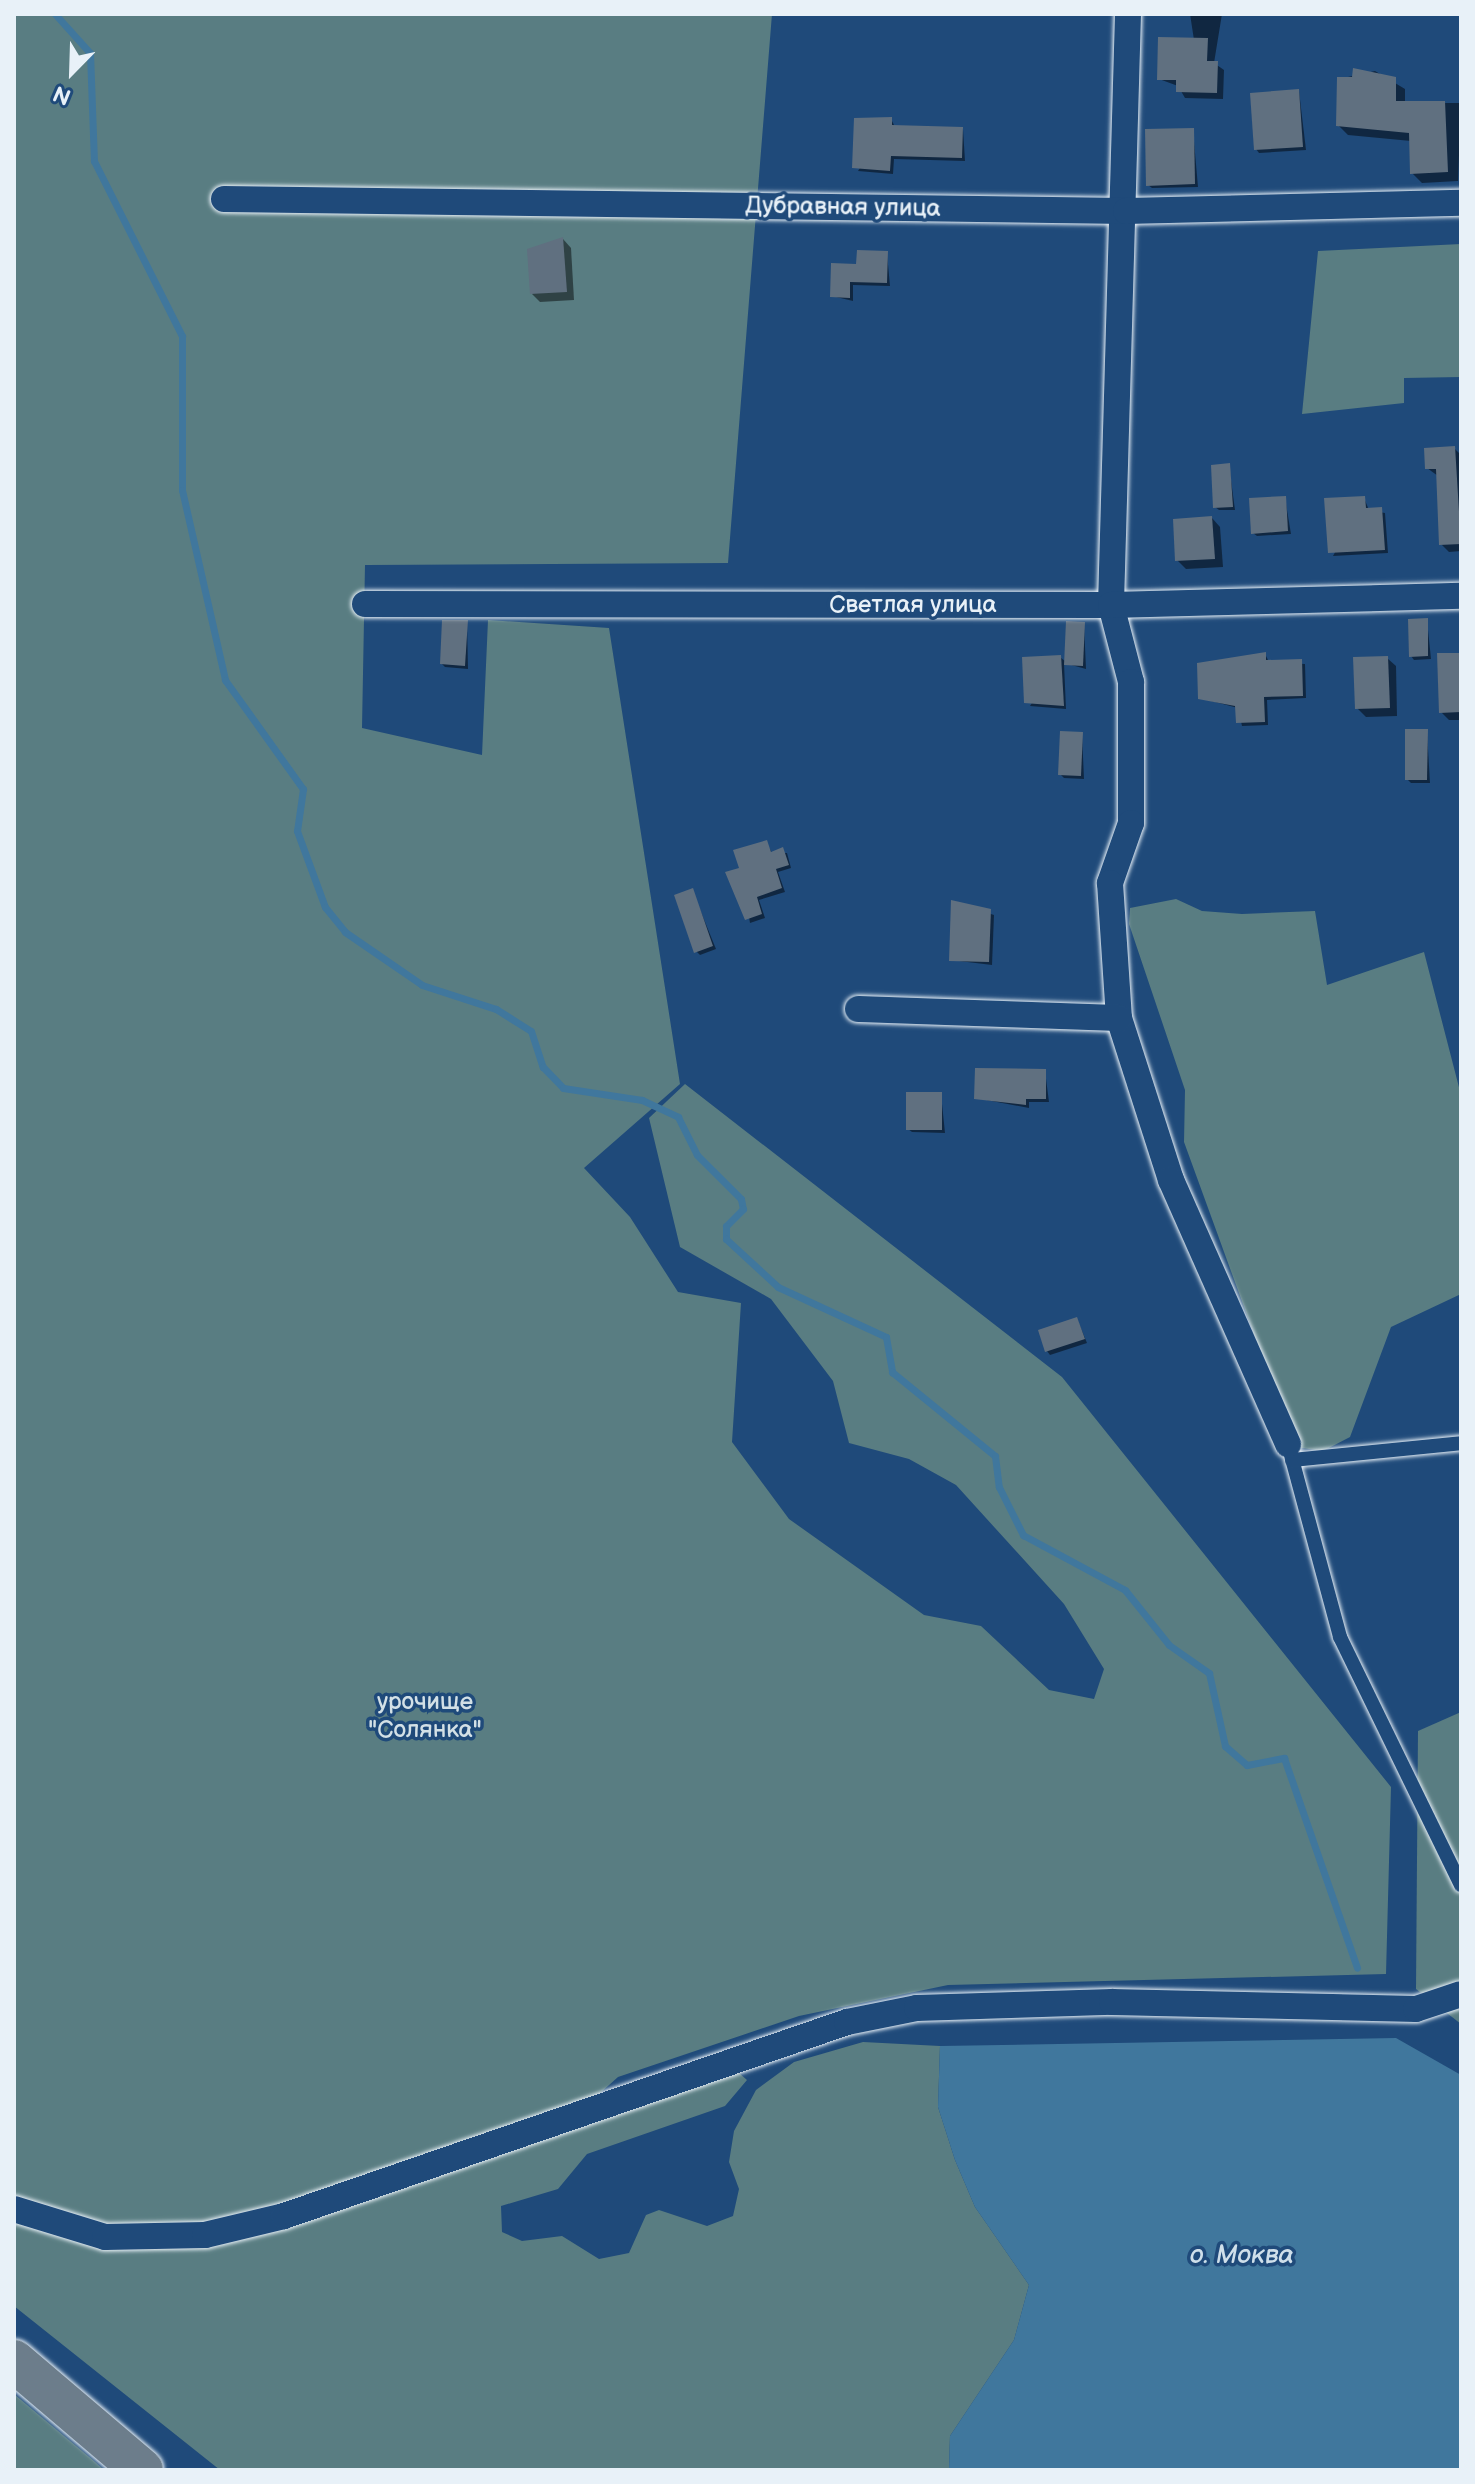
<!DOCTYPE html>
<meta charset="utf-8">
<style>
body{margin:0}
#map{position:relative;width:1475px;height:2484px;overflow:hidden;background:#1f4a7a;font-family:"Balsamiq Sans",sans-serif}
div>[style]{position:absolute}
.green>*{inset:0;background:#597d82}
.water>*{inset:0;background:#40779d}
.shadow>*{inset:0;background:#0007}
.stream>*{height:7px;margin:-3.5px;padding:0 3.5px;transform-origin:3.5px;border-radius:3.5px;background:#40779d}
.building>*{inset:0;background:#607080}
.roads{filter:drop-shadow(0 0 2px #e8f1f8) drop-shadow(0 0 2px #e8f1f8)}
.lane>*{height:14px;margin:-7px;padding:0 7px;transform-origin:7px;border-radius:7px;background:#1f4a7a}
.street>*{height:26px;margin:-13px;padding:0 13px;transform-origin:13px;border-radius:13px;background:#1f4a7a}
.primary>*{height:42px;margin:-21px;padding:0 21px;transform-origin:21px;border-radius:21px;background:#6c7d8b}
span{translate:-50% -50%;white-space:nowrap;text-align:center;line-height:1.15;-webkit-text-stroke:7px #1f4a7a;paint-order:stroke}
.street-label{font-size:24px;color:#e8f1f8}
.park-label{font-size:24px;color:#d3e0e6}
.water-label{font-size:26px;color:#cfdfea;font-style:italic}
.frame{position:absolute;inset:0;border:16px solid #e8f1f8;pointer-events:none}
.north{position:absolute;left:32px;top:32px;width:80px;height:80px;-webkit-text-stroke:6px #1f4a7a;paint-order:stroke;rotate:203deg;font-size:22px;font-weight:700;line-height:32px;text-align:center;color:#e8f1f8}
.north::after{content:'';display:block;margin:auto;width:28px;height:36px;background:#e8f1f8;clip-path:polygon(50% 0,100% 100%,50% 72%,0 100%)}
</style>
<div id="map">
<div class="green">
<div style="clip-path:polygon(14px 14px,772px 14px,728px 563px,365px 565px,362px 728px,482px 755px,488px 620px,609px 628px,680px 1084px,584px 1168px,630px 1217px,678px 1292px,741px 1303px,732px 1442px,789px 1519px,924px 1615px,981px 1626px,1049px 1690px,1094px 1699px,1104px 1669px,1064px 1604px,956px 1485px,909px 1459px,849px 1443px,833px 1381px,771px 1299px,680px 1247px,649px 1118px,685px 1084px,1062px 1377px,1391px 1787px,1386px 1974px,948px 1985px,799px 2016px,618px 2077px,551px 2137px,739px 2073px,747px 2080px,725px 2106px,587px 2154px,558px 2189px,501px 2206px,502px 2232px,522px 2241px,562px 2236px,599px 2259px,629px 2253px,646px 2215px,659px 2210px,707px 2226px,733px 2216px,739px 2189px,729px 2162px,734px 2131px,756px 2090px,794px 2062px,863px 2042px,940px 2046px,938px 2107px,955px 2160px,975px 2207px,1029px 2285px,1014px 2340px,950px 2436px,949px 2470px,220px 2470px,14px 2306px)"></div>
<div style="clip-path:polygon(1461px 244px,1461px 377px,1404px 378px,1404px 403px,1302px 414px,1318px 251px)"></div>
<div style="clip-path:polygon(1176px 899px,1202px 911px,1242px 914px,1315px 911px,1327px 985px,1424px 952px,1461px 1095px,1461px 1294px,1391px 1327px,1350px 1437px,1323px 1451px,1295px 1447px,1184px 1142px,1185px 1090px,1129px 924px,1130px 908px)"></div>
<div style="clip-path:polygon(1461px 1712px,1461px 2024px,1416px 1989px,1418px 1731px)"></div>
<div style="clip-path:polygon(14px 2394px,94px 2461px,104px 2470px,14px 2470px)"></div>
</div>
<div class="water">
<div style="clip-path:polygon(1396px 2038px,1461px 2075px,1461px 2470px,949px 2470px,950px 2436px,1014px 2340px,1029px 2285px,975px 2207px,955px 2160px,938px 2107px,940px 2046px)"></div>
</div>
<div class="shadow">
<div style="clip-path:polygon(1190px 14px,1222px 14px,1214px 63px,1224px 70px,1223px 99px,1185px 98px,1178px 86px,1159px 79px,1194px 40px)"></div>
<div style="clip-path:polygon(1375px 71px,1405px 89px,1405px 103px,1461px 103px,1458px 181px,1422px 183px,1412px 173px,1411px 141px,1348px 135px,1338px 125px,1339px 79px)"></div>
<div style="clip-path:polygon(1299px 91px,1306px 150px,1259px 153px,1256px 149px)"></div>
<div style="clip-path:polygon(891px 119px,895px 127px,963px 129px,965px 161px,894px 159px,893px 174px,858px 171px)"></div>
<div style="clip-path:polygon(1193px 130px,1198px 187px,1152px 188px,1148px 185px)"></div>
<div style="clip-path:polygon(563px 239px,571px 248px,574px 300px,540px 302px,532px 294px)"></div>
<div style="clip-path:polygon(887px 253px,890px 286px,853px 285px,853px 301px,832px 296px,858px 266px)"></div>
<div style="clip-path:polygon(1454px 448px,1461px 455px,1461px 551px,1449px 552px,1441px 544px,1438px 476px,1427px 468px)"></div>
<div style="clip-path:polygon(1229px 465px,1235px 510px,1219px 510px,1215px 507px)"></div>
<div style="clip-path:polygon(1285px 498px,1291px 534px,1257px 536px,1253px 533px)"></div>
<div style="clip-path:polygon(1364px 498px,1369px 510px,1385px 513px,1388px 553px,1333px 556px)"></div>
<div style="clip-path:polygon(1212px 518px,1220px 527px,1223px 567px,1186px 569px,1177px 560px)"></div>
<div style="clip-path:polygon(1427px 620px,1431px 659px,1414px 660px,1411px 656px)"></div>
<div style="clip-path:polygon(467px 622px,468px 669px,445px 667px,442px 664px)"></div>
<div style="clip-path:polygon(1084px 624px,1086px 669px,1064px 663px,1066px 709px,1030px 706px,1060px 657px,1066px 662px)"></div>
<div style="clip-path:polygon(1265px 654px,1269px 662px,1305px 664px,1306px 698px,1267px 700px,1268px 725px,1242px 726px,1238px 708px,1200px 698px)"></div>
<div style="clip-path:polygon(1461px 655px,1461px 720px,1449px 720px,1441px 712px)"></div>
<div style="clip-path:polygon(1387px 658px,1396px 666px,1397px 716px,1366px 717px,1357px 708px)"></div>
<div style="clip-path:polygon(1427px 731px,1430px 783px,1411px 783px,1407px 779px)"></div>
<div style="clip-path:polygon(1082px 734px,1084px 779px,1064px 778px,1060px 774px)"></div>
<div style="clip-path:polygon(766px 842px,772px 853px,787px 853px,791px 868px,778px 872px,785px 892px,759px 900px,765px 918px,750px 923px,741px 869px)"></div>
<div style="clip-path:polygon(692px 890px,716px 949px,700px 955px,696px 951px)"></div>
<div style="clip-path:polygon(953px 902px,994px 915px,992px 965px,951px 960px)"></div>
<div style="clip-path:polygon(1045px 1071px,1049px 1102px,1029px 1102px,1029px 1108px,976px 1098px)"></div>
<div style="clip-path:polygon(941px 1094px,945px 1133px,912px 1132px,908px 1129px)"></div>
<div style="clip-path:polygon(1077px 1319px,1087px 1343px,1050px 1355px,1047px 1351px)"></div>
</div>
<div class="stream">
<div style="left:55px;top:14px;width:52px;rotate:48.1deg"></div>
<div style="left:90px;top:53px;width:108px;rotate:87.9deg"></div>
<div style="left:94px;top:161px;width:196px;rotate:63.3deg"></div>
<div style="left:182px;top:336px;width:154px;rotate:90deg"></div>
<div style="left:182px;top:490px;width:195px;rotate:77.2deg"></div>
<div style="left:225px;top:680px;width:134px;rotate:54.4deg"></div>
<div style="left:303px;top:789px;width:42px;rotate:98.1deg"></div>
<div style="left:297px;top:831px;width:81px;rotate:69.8deg"></div>
<div style="left:325px;top:907px;width:32px;rotate:51deg"></div>
<div style="left:345px;top:932px;width:93px;rotate:34.5deg"></div>
<div style="left:422px;top:985px;width:78px;rotate:18deg"></div>
<div style="left:496px;top:1009px;width:41px;rotate:32.2deg"></div>
<div style="left:531px;top:1031px;width:38px;rotate:72deg"></div>
<div style="left:543px;top:1067px;width:29px;rotate:46deg"></div>
<div style="left:563px;top:1088px;width:80px;rotate:8.6deg"></div>
<div style="left:642px;top:1100px;width:40px;rotate:25deg"></div>
<div style="left:678px;top:1117px;width:42px;rotate:63.4deg"></div>
<div style="left:697px;top:1155px;width:62px;rotate:45deg"></div>
<div style="left:741px;top:1199px;width:10px;rotate:79deg"></div>
<div style="left:743px;top:1209px;width:24px;rotate:135deg"></div>
<div style="left:726px;top:1226px;width:13px;rotate:90deg"></div>
<div style="left:726px;top:1239px;width:71px;rotate:42.7deg"></div>
<div style="left:778px;top:1287px;width:119px;rotate:24.8deg"></div>
<div style="left:886px;top:1337px;width:36px;rotate:80deg"></div>
<div style="left:892px;top:1372px;width:133px;rotate:39.2deg"></div>
<div style="left:995px;top:1456px;width:31px;rotate:83deg"></div>
<div style="left:999px;top:1487px;width:54px;rotate:63.4deg"></div>
<div style="left:1023px;top:1535px;width:116px;rotate:28.3deg"></div>
<div style="left:1125px;top:1590px;width:70px;rotate:51.3deg"></div>
<div style="left:1169px;top:1645px;width:49px;rotate:35deg"></div>
<div style="left:1209px;top:1673px;width:75px;rotate:77.6deg"></div>
<div style="left:1225px;top:1746px;width:29px;rotate:41deg"></div>
<div style="left:1247px;top:1765px;width:38px;rotate:-11deg"></div>
<div style="left:1284px;top:1758px;width:222px;rotate:70.8deg"></div>
</div>
<div class="building">
<div style="clip-path:polygon(1158px 37px,1208px 38px,1207px 61px,1218px 61px,1217px 93px,1176px 92px,1176px 80px,1157px 80px)"></div>
<div style="clip-path:polygon(1353px 68px,1396px 77px,1396px 101px,1445px 101px,1448px 172px,1410px 174px,1409px 133px,1336px 126px,1337px 77px,1352px 77px)"></div>
<div style="clip-path:polygon(1299px 89px,1303px 147px,1254px 150px,1250px 93px)"></div>
<div style="clip-path:polygon(892px 117px,892px 125px,963px 127px,962px 158px,891px 156px,890px 171px,852px 168px,854px 118px)"></div>
<div style="clip-path:polygon(1194px 128px,1195px 184px,1146px 186px,1145px 129px)"></div>
<div style="clip-path:polygon(563px 237px,567px 292px,530px 294px,527px 249px)"></div>
<div style="clip-path:polygon(857px 250px,888px 251px,887px 283px,850px 282px,850px 298px,830px 297px,831px 263px,856px 264px)"></div>
<div style="clip-path:polygon(1455px 446px,1461px 544px,1439px 545px,1436px 469px,1425px 469px,1424px 448px)"></div>
<div style="clip-path:polygon(1230px 463px,1233px 507px,1213px 508px,1211px 465px)"></div>
<div style="clip-path:polygon(1286px 496px,1288px 531px,1251px 534px,1249px 498px)"></div>
<div style="clip-path:polygon(1365px 496px,1366px 508px,1382px 507px,1385px 550px,1328px 553px,1324px 498px)"></div>
<div style="clip-path:polygon(1212px 516px,1215px 559px,1175px 561px,1173px 519px)"></div>
<div style="clip-path:polygon(1428px 618px,1428px 656px,1409px 657px,1408px 619px)"></div>
<div style="clip-path:polygon(442px 620px,468px 620px,465px 666px,440px 664px)"></div>
<div style="clip-path:polygon(1066px 621px,1085px 622px,1083px 666px,1064px 665px)"></div>
<div style="clip-path:polygon(1266px 652px,1266px 660px,1302px 659px,1303px 696px,1264px 697px,1265px 722px,1236px 723px,1235px 706px,1198px 699px,1197px 663px)"></div>
<div style="clip-path:polygon(1437px 653px,1461px 653px,1461px 712px,1439px 713px)"></div>
<div style="clip-path:polygon(1061px 655px,1064px 706px,1024px 703px,1022px 657px)"></div>
<div style="clip-path:polygon(1388px 656px,1390px 708px,1355px 709px,1353px 657px)"></div>
<div style="clip-path:polygon(1405px 729px,1428px 729px,1427px 780px,1405px 780px)"></div>
<div style="clip-path:polygon(1060px 731px,1083px 732px,1081px 776px,1058px 775px)"></div>
<div style="clip-path:polygon(767px 840px,771px 852px,783px 847px,789px 865px,776px 869px,782px 888px,757px 897px,762px 914px,745px 920px,725px 872px,739px 868px,733px 850px)"></div>
<div style="clip-path:polygon(693px 888px,713px 946px,694px 953px,674px 895px)"></div>
<div style="clip-path:polygon(951px 900px,991px 909px,989px 962px,949px 961px)"></div>
<div style="clip-path:polygon(975px 1068px,1046px 1069px,1046px 1099px,1026px 1099px,1026px 1105px,974px 1099px)"></div>
<div style="clip-path:polygon(906px 1092px,942px 1092px,942px 1130px,906px 1130px)"></div>
<div style="clip-path:polygon(1077px 1317px,1085px 1339px,1045px 1352px,1038px 1330px)"></div>
</div>
<div class="roads">
<div class="lane">
<div style="left:1288px;top:1444px;width:200px;rotate:74.9deg"></div>
<div style="left:1340px;top:1637px;width:276px;rotate:64deg"></div>
<div style="left:1292px;top:1460px;width:170px;rotate:-5.7deg"></div>
</div>
<div class="street">
<div style="left:1128px;top:14px;width:591px;rotate:91.65deg"></div>
<div style="left:1111px;top:605px;width:80px;rotate:75.4deg"></div>
<div style="left:1131px;top:682px;width:141px;rotate:90deg"></div>
<div style="left:1131px;top:823px;width:64px;rotate:109.3deg"></div>
<div style="left:1110px;top:883px;width:135px;rotate:86.2deg"></div>
<div style="left:1119px;top:1018px;width:170px;rotate:72.2deg"></div>
<div style="left:1171px;top:1180px;width:289px;rotate:66.1deg"></div>
<div style="left:224px;top:199px;width:902px;rotate:0.76deg"></div>
<div style="left:1126px;top:211px;width:335px;rotate:-1.4deg"></div>
<div style="left:365px;top:604px;width:746px;rotate:0.08deg"></div>
<div style="left:1111px;top:605px;width:350px;rotate:-1.5deg"></div>
<div style="left:858px;top:1009px;width:261px;rotate:2deg"></div>
<div style="left:14px;top:2209px;width:95px;rotate:17.1deg"></div>
<div style="left:105px;top:2237px;width:100px;rotate:-1.1deg"></div>
<div style="left:205px;top:2235px;width:81px;rotate:-13.5deg"></div>
<div style="left:284px;top:2216px;width:595px;rotate:-19.01deg"></div>
<div style="left:847px;top:2022px;width:71px;rotate:-11.3deg"></div>
<div style="left:917px;top:2008px;width:195px;rotate:-1.8deg"></div>
<div style="left:1112px;top:2002px;width:304px;rotate:1.3deg"></div>
<div style="left:1416px;top:2009px;width:47px;rotate:-18.4deg"></div>
</div>
<div class="primary">
<div style="left:14px;top:2361px;width:168px;rotate:40.4deg"></div>
</div>
</div>
<div class="street-label">
<span style="left:843px;top:207px;rotate:1deg">Дубравная улица</span>
<span style="left:913px;top:605px">Светлая улица</span>
</div>
<div class="park-label">
<span style="left:425px;top:1716px">урочище<br>"Солянка"</span>
</div>
<div class="water-label">
<span style="left:1242px;top:2256px">о. Моква</span>
</div>
<div class="frame"></div>
<div class="north">N</div>
</div>
